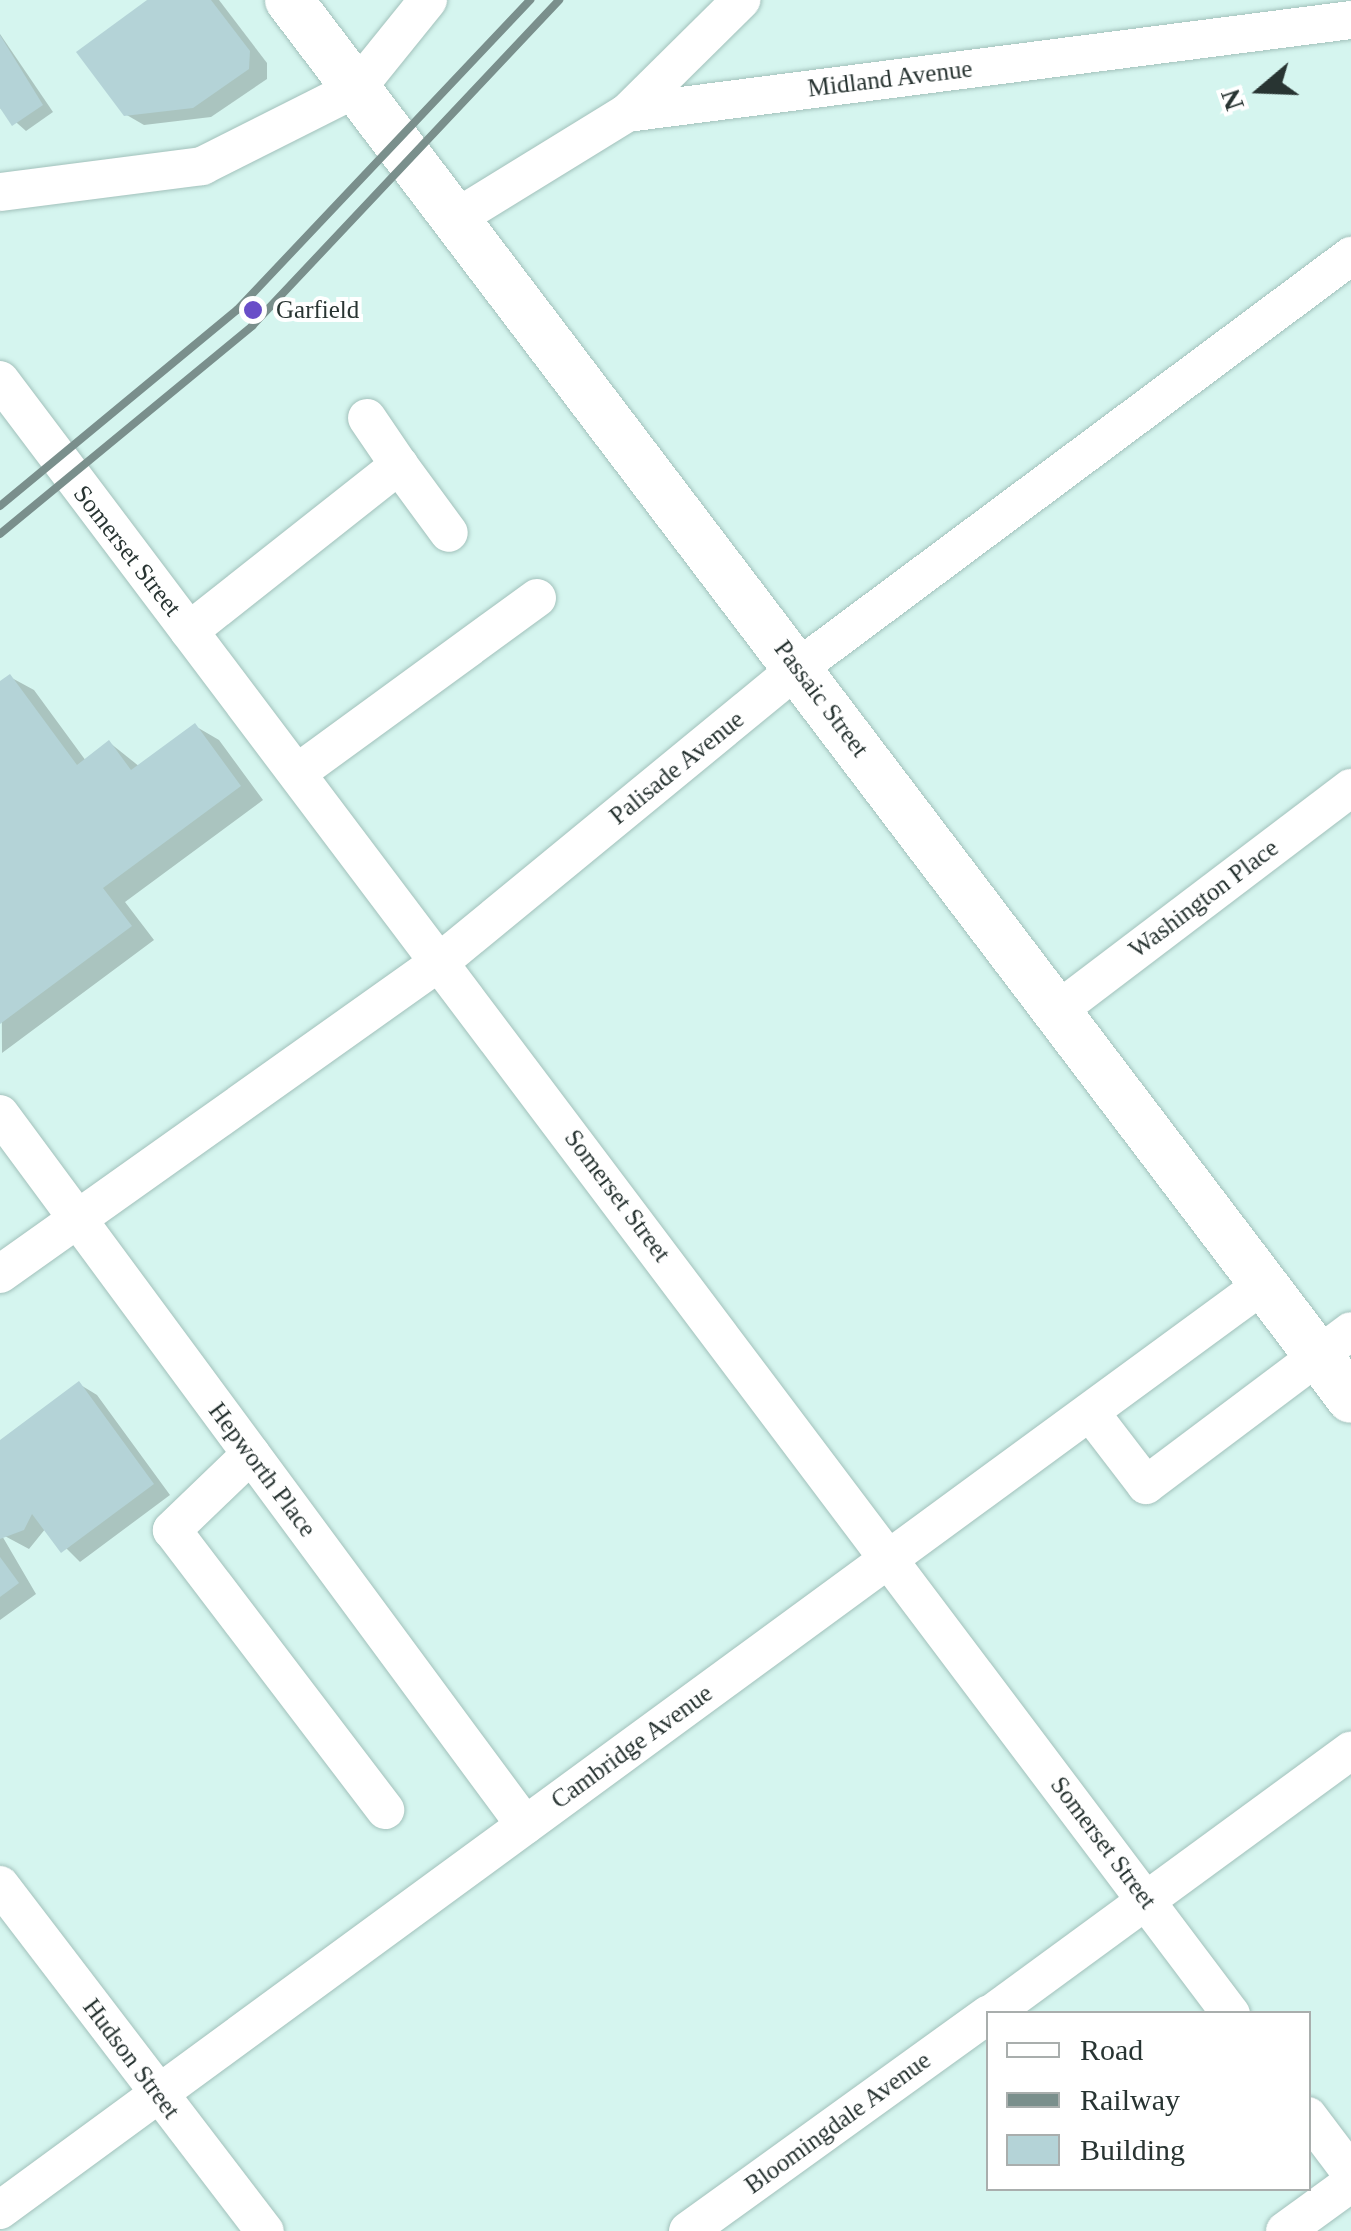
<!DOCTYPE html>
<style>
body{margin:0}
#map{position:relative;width:1351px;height:2231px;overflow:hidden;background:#d5f5ef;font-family:"Times New Roman",serif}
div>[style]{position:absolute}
.shadow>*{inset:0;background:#0003}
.building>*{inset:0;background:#b4d3d7}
.roads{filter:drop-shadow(0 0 2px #a2c1bb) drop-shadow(0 0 2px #a2c1bb)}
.minor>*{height:38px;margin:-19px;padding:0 19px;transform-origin:19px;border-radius:19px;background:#fff}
.major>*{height:48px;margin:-24px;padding:0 24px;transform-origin:24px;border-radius:24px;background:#fff}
.rail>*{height:8px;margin:-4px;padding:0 4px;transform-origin:4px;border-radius:4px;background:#7a8f8c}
.dots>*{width:28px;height:28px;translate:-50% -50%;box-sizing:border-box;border:5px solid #fff;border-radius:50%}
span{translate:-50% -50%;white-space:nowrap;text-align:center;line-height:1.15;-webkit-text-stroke:8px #fff;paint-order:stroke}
.street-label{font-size:25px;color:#283432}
.poi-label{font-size:25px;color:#283432}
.left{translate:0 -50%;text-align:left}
.legend{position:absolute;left:986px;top:2011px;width:325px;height:180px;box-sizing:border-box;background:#fff;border:2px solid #a9aead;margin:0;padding:12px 18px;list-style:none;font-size:30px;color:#283432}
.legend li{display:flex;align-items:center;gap:20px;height:50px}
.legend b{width:50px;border:2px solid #a9aead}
.north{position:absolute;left:1211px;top:40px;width:100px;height:100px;-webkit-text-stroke:8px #fff;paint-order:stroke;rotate:251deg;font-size:28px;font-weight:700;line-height:40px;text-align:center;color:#283432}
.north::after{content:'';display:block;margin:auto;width:35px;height:45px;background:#283432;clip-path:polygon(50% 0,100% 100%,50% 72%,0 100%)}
</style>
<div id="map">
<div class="shadow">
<div style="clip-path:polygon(151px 0,219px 0,267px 63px,267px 79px,211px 117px,144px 125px,125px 114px)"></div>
<div style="clip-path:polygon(0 34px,53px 112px,26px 131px,0 108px)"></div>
<div style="clip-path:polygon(10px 677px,34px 690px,86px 761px,110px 743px,140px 767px,195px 726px,219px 740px,263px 800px,125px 902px,154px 940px,2px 1053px,0 684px)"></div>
<div style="clip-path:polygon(79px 1384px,97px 1395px,170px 1495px,80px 1562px,46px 1528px,29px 1549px,1px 1534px,36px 1594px,0 1620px,0 1443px)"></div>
</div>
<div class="building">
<div style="clip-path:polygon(147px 0,211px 0,250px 51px,249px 69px,193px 108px,124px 116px,76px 52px)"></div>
<div style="clip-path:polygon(0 35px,43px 105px,12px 126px,0 108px)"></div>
<div style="clip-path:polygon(10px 674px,77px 765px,109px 740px,131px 770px,195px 723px,241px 786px,103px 888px,132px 926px,0 1024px,0 681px)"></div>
<div style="clip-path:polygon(79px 1381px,154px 1484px,61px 1553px,32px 1514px,24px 1530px,0 1539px,0 1440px)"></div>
<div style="clip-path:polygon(0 1557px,19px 1583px,0 1597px)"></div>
</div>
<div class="roads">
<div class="minor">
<div style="left:627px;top:113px;width:161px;rotate:-44.7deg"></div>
<div style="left:0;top:192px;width:204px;rotate:-7.3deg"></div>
<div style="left:202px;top:166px;width:174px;rotate:-26.7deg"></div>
<div style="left:357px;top:88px;width:113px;rotate:-51.1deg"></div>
<div style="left:456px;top:218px;width:201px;rotate:-31.6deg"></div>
<div style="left:627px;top:113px;width:730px;rotate:-7.32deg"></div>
<div style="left:0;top:380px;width:2046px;rotate:53.01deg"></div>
<div style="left:367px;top:418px;width:57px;rotate:55.8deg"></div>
<div style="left:189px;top:631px;width:268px;rotate:-38.3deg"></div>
<div style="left:399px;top:465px;width:84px;rotate:53.7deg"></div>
<div style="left:297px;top:773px;width:297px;rotate:-36.1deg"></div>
<div style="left:1057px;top:1011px;width:369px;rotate:-37.2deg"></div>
<div style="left:0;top:1114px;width:884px;rotate:53.56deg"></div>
<div style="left:0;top:1274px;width:541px;rotate:-35.37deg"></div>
<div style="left:441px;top:961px;width:462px;rotate:-39.4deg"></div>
<div style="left:798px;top:668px;width:690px;rotate:-36.69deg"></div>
<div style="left:1090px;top:1412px;width:92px;rotate:52.5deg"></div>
<div style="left:1146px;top:1485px;width:256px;rotate:-36.9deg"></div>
<div style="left:251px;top:1454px;width:110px;rotate:136.1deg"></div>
<div style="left:172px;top:1530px;width:352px;rotate:52.7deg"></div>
<div style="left:0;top:1885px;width:436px;rotate:52.6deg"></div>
<div style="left:991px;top:2014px;width:446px;rotate:-36.2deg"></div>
<div style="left:1308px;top:2116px;width:71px;rotate:53deg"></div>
<div style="left:0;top:2210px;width:1567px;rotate:-36.23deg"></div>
<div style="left:688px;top:2231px;width:370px;rotate:-35.8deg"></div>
<div style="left:1285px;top:2231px;width:82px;rotate:-36deg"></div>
</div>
<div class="major">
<div style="left:289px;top:0;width:1756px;rotate:52.8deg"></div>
</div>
</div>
<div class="rail">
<div style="left:0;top:506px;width:308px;rotate:-39.6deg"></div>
<div style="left:237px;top:310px;width:427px;rotate:-46.6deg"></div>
<div style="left:0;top:534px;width:327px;rotate:-39.5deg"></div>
<div style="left:252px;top:326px;width:448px;rotate:-46.7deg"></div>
</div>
<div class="dots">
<div style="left:253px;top:310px;background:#694ec8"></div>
</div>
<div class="street-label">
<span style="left:890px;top:79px;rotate:-7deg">Midland Avenue</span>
<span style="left:127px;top:551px;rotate:52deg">Somerset Street</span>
<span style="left:821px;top:699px;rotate:53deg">Passaic Street</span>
<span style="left:677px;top:768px;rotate:-39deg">Palisade Avenue</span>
<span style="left:1204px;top:899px;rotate:-37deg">Washington Place</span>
<span style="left:617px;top:1196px;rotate:53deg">Somerset Street</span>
<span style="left:262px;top:1470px;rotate:53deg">Hepworth Place</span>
<span style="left:632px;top:1747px;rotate:-36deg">Cambridge Avenue</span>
<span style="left:1103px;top:1843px;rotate:53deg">Somerset Street</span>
<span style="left:131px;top:2059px;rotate:53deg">Hudson Street</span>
<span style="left:838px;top:2123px;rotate:-36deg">Bloomingdale Avenue</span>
</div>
<div class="poi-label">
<span class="left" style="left:276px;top:310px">Garfield</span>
</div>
<ul class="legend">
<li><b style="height:12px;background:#fff"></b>Road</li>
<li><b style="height:12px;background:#7a8f8c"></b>Railway</li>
<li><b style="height:28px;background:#b4d3d7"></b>Building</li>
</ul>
<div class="north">N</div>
</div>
